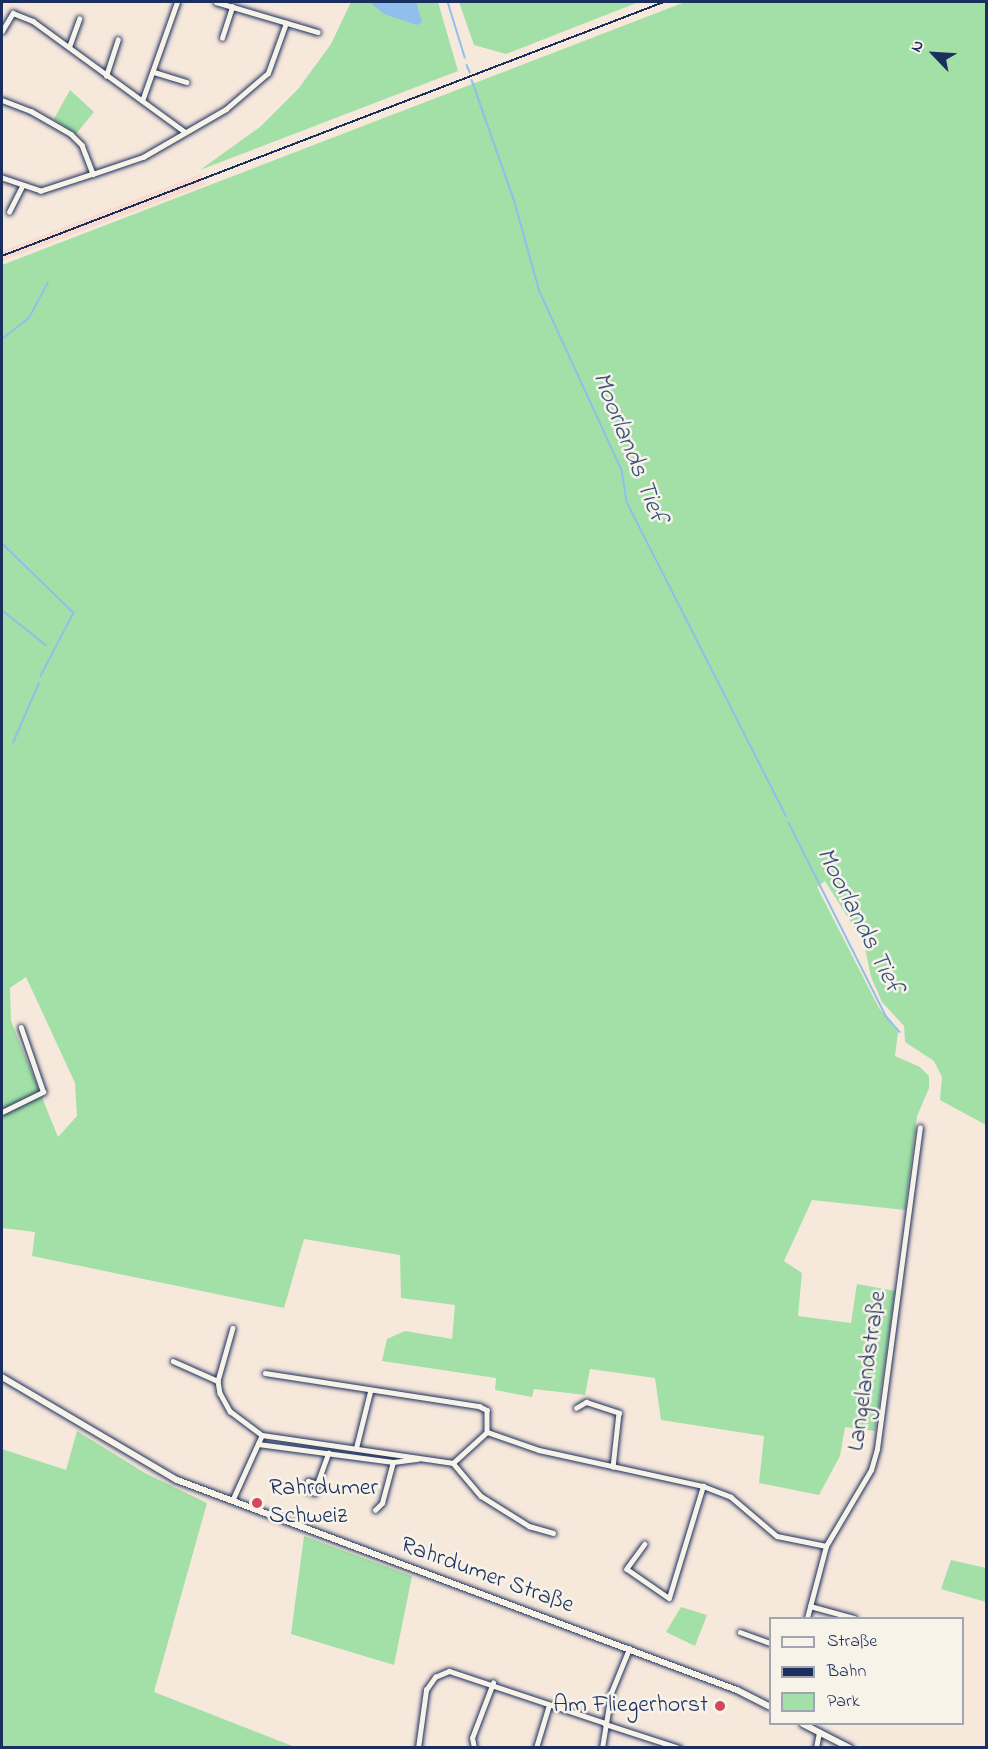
<!DOCTYPE html>
<meta charset="utf-8">
<style>
body{margin:0}
#map{position:relative;width:988px;height:1749px;overflow:hidden;background:#f7e8dc;font-family:"Indie Flower",sans-serif}
div>[style]{position:absolute}
.built>*{inset:0;background:#f7dbce}
.green>*{inset:0;background:#a2e0a7}
.water>*{inset:0;background:#8fbfea}
.stream>*{height:1.5px;margin:-0.75px;padding:0 0.75px;transform-origin:0.75px;border-radius:0.75px;background:#8fbfea}
.roads{filter:drop-shadow(0 0 2px #1b2f5e) drop-shadow(0 0 2px #1b2f5e)}
.minor>*{height:4.5px;margin:-2.25px;padding:0 2.25px;transform-origin:2.25px;border-radius:2.25px;background:#f7f3e8}
.tertiary>*{height:6px;margin:-3px;padding:0 3px;transform-origin:3px;border-radius:3px;background:#f7f3e8}
.rail>*{height:1.5px;margin:-0.75px;padding:0 0.75px;transform-origin:0.75px;border-radius:0.75px;background:#1b2f5e}
.dots>*{width:16px;height:16px;translate:-50% -50%;box-sizing:border-box;border:3px solid #f7f3e8;border-radius:50%}
span{translate:-50% -50%;white-space:nowrap;text-align:center;line-height:1.15;-webkit-text-stroke:5px #f7f3e8;paint-order:stroke}
.street-label{font-size:24px;color:#1b2f5e}
.poi-label{font-size:24px;color:#1b2f5e}
.left{translate:0 -50%;text-align:left}
.right{translate:-100% -50%;text-align:right}
.water-label{font-size:26px;color:#385381;font-style:italic}
.frame{position:absolute;inset:0;border:3px solid #1b2f5e;pointer-events:none}
.legend{position:absolute;left:769px;top:1617px;width:195px;height:108px;box-sizing:border-box;background:#f7f3e8;border:2px solid #9fa5b1;margin:0;padding:8px 10px;list-style:none;font-size:18px;color:#1b2f5e}
.legend li{display:flex;align-items:center;gap:12px;height:30px}
.legend b{width:30px;border:2px solid #9fa5b1}
.north{position:absolute;left:904px;top:24px;width:60px;height:60px;-webkit-text-stroke:4px #f7f3e8;paint-order:stroke;rotate:295deg;font-size:16px;font-weight:700;line-height:24px;text-align:center;color:#1b2f5e}
.north::after{content:'';display:block;margin:auto;width:21px;height:27px;background:#1b2f5e;clip-path:polygon(50% 0,100% 100%,50% 72%,0 100%)}
</style>
<div id="map">
<div class="built">
<div style="clip-path:polygon(201px 174px,205px 185px,2px 261px,2px 251px)"></div>
</div>
<div class="green">
<div style="clip-path:polygon(351px 2px,438px 2px,458px 71px,200px 170px,260px 127px,299px 88px,331px 44px)"></div>
<div style="clip-path:polygon(459px 2px,639px 2px,506px 54px,474px 45px)"></div>
<div style="clip-path:polygon(evenodd,685px 2px,986px 2px,986px 1125px,940px 1100px,942px 1077px,934px 1061px,905px 1042px,904px 1026px,882px 1002px,871px 977px,864px 943px,825px 881px,817px 887px,879px 1008px,898px 1032px,895px 1056px,920px 1067px,929px 1076px,929px 1088px,917px 1116px,905px 1210px,812px 1200px,784px 1261px,802px 1273px,798px 1316px,851px 1323px,857px 1284px,895px 1291px,875px 1431px,845px 1427px,840px 1456px,819px 1495px,759px 1483px,764px 1436px,661px 1420px,655px 1378px,590px 1369px,585px 1395px,534px 1389px,532px 1397px,495px 1390px,496px 1378px,382px 1361px,387px 1339px,405px 1331px,452px 1339px,455px 1305px,401px 1298px,400px 1255px,304px 1239px,284px 1308px,32px 1256px,35px 1232px,2px 1228px,2px 265px,685px 2px,26px 977px,75px 1083px,77px 1116px,58px 1137px,11px 1021px,10px 988px,26px 977px)"></div>
<div style="clip-path:polygon(70px 90px,94px 112px,76px 134px,54px 119px)"></div>
<div style="clip-path:polygon(77px 1431px,145px 1473px,207px 1503px,154px 1692px,295px 1747px,2px 1747px,2px 1449px,66px 1470px)"></div>
<div style="clip-path:polygon(304px 1536px,412px 1576px,394px 1665px,291px 1634px)"></div>
<div style="clip-path:polygon(951px 1560px,986px 1568px,986px 1602px,941px 1589px)"></div>
<div style="clip-path:polygon(681px 1607px,707px 1615px,695px 1646px,666px 1632px)"></div>
</div>
<div class="water">
<div style="clip-path:polygon(416px 2px,422px 22px,417px 25px,384px 14px,371px 3px)"></div>
</div>
<div class="stream">
<div style="left:448px;top:2px;width:58px;rotate:72.8deg"></div>
<div style="left:467px;top:65px;width:8px;rotate:67deg"></div>
<div style="left:472px;top:80px;width:126px;rotate:70.6deg"></div>
<div style="left:514px;top:199px;width:97px;rotate:74.4deg"></div>
<div style="left:540px;top:292px;width:196px;rotate:65.3deg"></div>
<div style="left:622px;top:470px;width:32px;rotate:81deg"></div>
<div style="left:627px;top:502px;width:352px;rotate:63.1deg"></div>
<div style="left:2px;top:339px;width:34px;rotate:-38deg"></div>
<div style="left:29px;top:318px;width:40px;rotate:-62deg"></div>
<div style="left:2px;top:543px;width:100px;rotate:44.2deg"></div>
<div style="left:74px;top:613px;width:71px;rotate:117.6deg"></div>
<div style="left:2px;top:610px;width:56px;rotate:38.5deg"></div>
<div style="left:13px;top:743px;width:65px;rotate:-66.6deg"></div>
<div style="left:789px;top:823px;width:216px;rotate:63.3deg"></div>
<div style="left:886px;top:1016px;width:21px;rotate:49deg"></div>
</div>
<div class="roads">
<div class="minor">
<div style="left:216px;top:2px;width:106px;rotate:16.4deg"></div>
<div style="left:2px;top:31px;width:21px;rotate:-59deg"></div>
<div style="left:13px;top:13px;width:22px;rotate:22deg"></div>
<div style="left:33px;top:21px;width:188px;rotate:36.1deg"></div>
<div style="left:222px;top:38px;width:33px;rotate:-72deg"></div>
<div style="left:69px;top:47px;width:30px;rotate:-70deg"></div>
<div style="left:154px;top:72px;width:34px;rotate:17deg"></div>
<div style="left:106px;top:76px;width:38px;rotate:-72deg"></div>
<div style="left:2px;top:100px;width:31px;rotate:21deg"></div>
<div style="left:31px;top:111px;width:46px;rotate:29.9deg"></div>
<div style="left:71px;top:134px;width:16px;rotate:45deg"></div>
<div style="left:82px;top:145px;width:31px;rotate:69deg"></div>
<div style="left:93px;top:174px;width:55px;rotate:161.9deg"></div>
<div style="left:41px;top:191px;width:41px;rotate:-161.6deg"></div>
<div style="left:142px;top:101px;width:105px;rotate:-70.5deg"></div>
<div style="left:93px;top:174px;width:53px;rotate:-18.8deg"></div>
<div style="left:143px;top:157px;width:96px;rotate:-30deg"></div>
<div style="left:226px;top:109px;width:55px;rotate:-40.6deg"></div>
<div style="left:268px;top:73px;width:53px;rotate:-70.2deg"></div>
<div style="left:9px;top:212px;width:28px;rotate:-63deg"></div>
<div style="left:2px;top:1112px;width:46px;rotate:-26deg"></div>
<div style="left:43px;top:1092px;width:68px;rotate:-109deg"></div>
<div style="left:233px;top:1328px;width:55px;rotate:105.8deg"></div>
<div style="left:218px;top:1381px;width:12px;rotate:81deg"></div>
<div style="left:220px;top:1393px;width:21px;rotate:61deg"></div>
<div style="left:230px;top:1411px;width:40px;rotate:37deg"></div>
<div style="left:262px;top:1435px;width:193px;rotate:8.3deg"></div>
<div style="left:453px;top:1463px;width:46px;rotate:-42.4deg"></div>
<div style="left:173px;top:1361px;width:49px;rotate:24deg"></div>
<div style="left:265px;top:1373px;width:217px;rotate:8.8deg"></div>
<div style="left:479px;top:1406px;width:9px;rotate:27deg"></div>
<div style="left:487px;top:1410px;width:22px;rotate:90deg"></div>
<div style="left:576px;top:1408px;width:12px;rotate:-31deg"></div>
<div style="left:586px;top:1402px;width:35px;rotate:18deg"></div>
<div style="left:619px;top:1413px;width:54px;rotate:96.3deg"></div>
<div style="left:487px;top:1432px;width:55px;rotate:19.1deg"></div>
<div style="left:539px;top:1450px;width:168px;rotate:12.4deg"></div>
<div style="left:703px;top:1486px;width:30px;rotate:21deg"></div>
<div style="left:731px;top:1497px;width:60px;rotate:40.3deg"></div>
<div style="left:777px;top:1536px;width:50px;rotate:11.5deg"></div>
<div style="left:258px;top:1444px;width:136px;rotate:7.6deg"></div>
<div style="left:393px;top:1462px;width:25px;rotate:-7deg"></div>
<div style="left:356px;top:1448px;width:58px;rotate:-76deg"></div>
<div style="left:453px;top:1463px;width:43px;rotate:49.7deg"></div>
<div style="left:481px;top:1496px;width:57px;rotate:32deg"></div>
<div style="left:529px;top:1526px;width:25px;rotate:16deg"></div>
<div style="left:317px;top:1484px;width:9px;rotate:103deg"></div>
<div style="left:315px;top:1493px;width:9px;rotate:-162deg"></div>
<div style="left:306px;top:1490px;width:9px;rotate:-77deg"></div>
<div style="left:308px;top:1481px;width:9px;rotate:18deg"></div>
<div style="left:317px;top:1484px;width:33px;rotate:-70deg"></div>
<div style="left:232px;top:1501px;width:72px;rotate:-65.6deg"></div>
<div style="left:375px;top:1510px;width:10px;rotate:-45deg"></div>
<div style="left:382px;top:1503px;width:42px;rotate:-75deg"></div>
<div style="left:645px;top:1544px;width:31px;rotate:126deg"></div>
<div style="left:627px;top:1569px;width:51px;rotate:34.6deg"></div>
<div style="left:669px;top:1598px;width:117px;rotate:-73.1deg"></div>
<div style="left:810px;top:1606px;width:46px;rotate:15.3deg"></div>
<div style="left:807px;top:1618px;width:74px;rotate:-75.2deg"></div>
<div style="left:826px;top:1546px;width:88px;rotate:-59.4deg"></div>
<div style="left:871px;top:1470px;width:22px;rotate:-74deg"></div>
<div style="left:877px;top:1449px;width:324px;rotate:-82.4deg"></div>
<div style="left:740px;top:1632px;width:32px;rotate:20deg"></div>
<div style="left:605px;top:1724px;width:78px;rotate:18deg"></div>
<div style="left:418px;top:1748px;width:59px;rotate:-82.1deg"></div>
<div style="left:426px;top:1690px;width:16px;rotate:-55deg"></div>
<div style="left:435px;top:1677px;width:15px;rotate:-23deg"></div>
<div style="left:449px;top:1671px;width:164px;rotate:18.4deg"></div>
<div style="left:474px;top:1748px;width:10px;rotate:-101deg"></div>
<div style="left:472px;top:1738px;width:59px;rotate:-69.1deg"></div>
<div style="left:536px;top:1748px;width:45px;rotate:-73.2deg"></div>
<div style="left:602px;top:1748px;width:56px;rotate:-80.7deg"></div>
<div style="left:611px;top:1693px;width:48px;rotate:-67.8deg"></div>
<div style="left:816px;top:1748px;width:16px;rotate:-79deg"></div>
</div>
<div class="tertiary">
<div style="left:2px;top:1377px;width:203px;rotate:30.5deg"></div>
<div style="left:177px;top:1480px;width:598px;rotate:20.56deg"></div>
<div style="left:737px;top:1690px;width:37px;rotate:27deg"></div>
<div style="left:803px;top:1724px;width:53px;rotate:27.1deg"></div>
</div>
</div>
<div class="rail">
<div style="left:2px;top:256px;width:709px;rotate:-20.99deg"></div>
</div>
<div class="dots">
<div style="left:257px;top:1503px;background:#d1495b"></div>
<div style="left:720px;top:1706px;background:#d1495b"></div>
</div>
<div class="street-label">
<span style="left:868px;top:1371px;rotate:-82deg">Langelandstraße</span>
<span style="left:487px;top:1576px;rotate:20deg">Rahrdumer Straße</span>
</div>
<div class="poi-label">
<span class="left" style="left:269px;top:1503px">Rahrdumer<br>Schweiz</span>
<span class="right" style="left:708px;top:1706px">Am Fliegerhorst</span>
</div>
<div class="water-label">
<span style="left:628px;top:448px;rotate:68deg">Moorlands Tief</span>
<span style="left:858px;top:921px;rotate:63deg">Moorlands Tief</span>
</div>
<div class="frame"></div>
<ul class="legend">
<li><b style="height:8px;background:#f7f3e8"></b>Straße</li>
<li><b style="height:8px;background:#1b2f5e"></b>Bahn</li>
<li><b style="height:16px;background:#a2e0a7"></b>Park</li>
</ul>
<div class="north">N</div>
</div>
